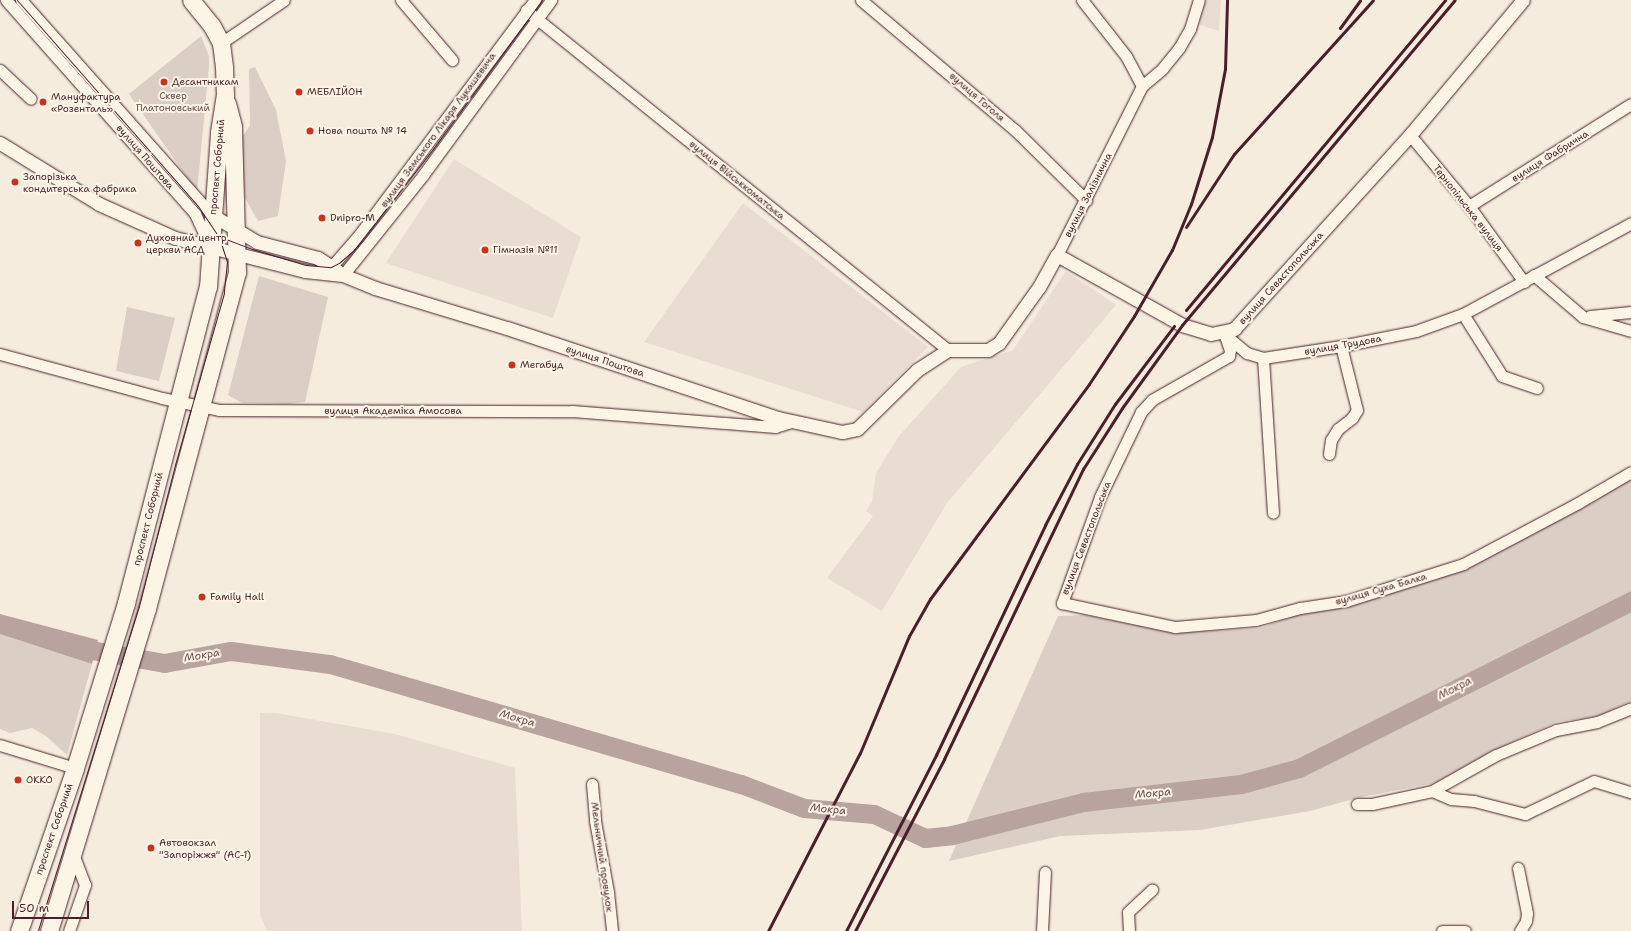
<!DOCTYPE html>
<meta charset="utf-8">
<style>
body{margin:0}
#map{position:relative;width:1631px;height:931px;overflow:hidden;background:#f5ecde;font-family:"Shantell Sans",sans-serif}
div>[style]{position:absolute}
.built>*{inset:0;background:#e8ddd0}
.green>*{inset:0;background:#dbcec4}
.water>*{inset:0;background:#b8a39e}
.river>*{height:19px;margin:-9.5px;padding:0 9.5px;transform-origin:9.5px;border-radius:9.5px;background:#b8a39e}
.roads{filter:drop-shadow(0 0 1px #4a1f2b) drop-shadow(0 0 1px #4a1f2b)}
.minor>*{height:11px;margin:-5.5px;padding:0 5.5px;transform-origin:5.5px;border-radius:5.5px;background:#fcf5e5}
.tertiary>*{height:13px;margin:-6.5px;padding:0 6.5px;transform-origin:6.5px;border-radius:6.5px;background:#fcf5e5}
.primary>*{height:17px;margin:-8.5px;padding:0 8.5px;transform-origin:8.5px;border-radius:8.5px;background:#fcf5e5}
.tram>*{height:1px;margin:-0.5px;padding:0 0.5px;transform-origin:0.5px;border-radius:0.5px;background:#4a1f2b}
.rail>*{height:3px;margin:-1.5px;padding:0 1.5px;transform-origin:1.5px;border-radius:1.5px;background:#4a1f2b}
.dots>*{width:11px;height:11px;translate:-50% -50%;box-sizing:border-box;border:2px solid #fcf5e5;border-radius:50%}
span{translate:-50% -50%;white-space:nowrap;text-align:center;line-height:1.15;-webkit-text-stroke:4px #fcf5e5;paint-order:stroke}
.poi-label{font-size:10px;color:#4a1f2b}
.left{translate:0 -50%;text-align:left}
.park-label{font-size:10px;color:#6e4b51}
.street-label{font-size:10px;color:#4a1f2b}
.water-label{font-size:11px;color:#704d53;font-style:italic}
.scale{position:absolute;left:12px;top:901px;width:77px;height:18px;box-sizing:border-box;border:2px solid #4a1f2b;border-top:0;padding-left:5px;font-size:12px;line-height:14px;white-space:nowrap;color:#4a1f2b;-webkit-text-stroke:3px #fcf5e5;paint-order:stroke}
</style>
<div id="map">
<div class="built">
<div style="clip-path:polygon(1203px 0,1221px 0,1219px 31px,1200px 25px)"></div>
<div style="clip-path:polygon(454px 159px,581px 237px,553px 318px,386px 263px)"></div>
<div style="clip-path:polygon(743px 203px,928px 347px,863px 412px,644px 342px)"></div>
<div style="clip-path:polygon(1066px 271px,1116px 305px,947px 503px,882px 611px,827px 578px,873px 516px,866px 511px,872px 502px,876px 473px,899px 436px,961px 367px,1013px 350px)"></div>
<div style="clip-path:polygon(260px 713px,276px 713px,395px 734px,515px 768px,522px 931px,267px 931px,260px 915px)"></div>
</div>
<div class="green">
<div style="clip-path:polygon(201px 36px,209px 56px,209px 66px,197px 192px,129px 94px)"></div>
<div style="clip-path:polygon(255px 67px,276px 110px,286px 161px,278px 216px,258px 221px,245px 198px,241px 139px,250px 125px,249px 69px)"></div>
<div style="clip-path:polygon(259px 276px,328px 297px,305px 402px,289px 404px,242px 403px,228px 395px)"></div>
<div style="clip-path:polygon(127px 307px,175px 318px,159px 381px,116px 371px)"></div>
<div style="clip-path:polygon(1631px 479px,1631px 701px,1599px 716px,1557px 722px,1492px 751px,1435px 783px,1357px 798px,1310px 811px,1200px 830px,1060px 836px,949px 861px,1058px 616px,1086px 615px,1173px 633px,1259px 628px,1304px 613px,1350px 605px,1409px 588px,1465px 567px,1582px 508px)"></div>
<div style="clip-path:polygon(0 634px,92px 664px,67px 755px,46px 736px,32px 728px,10px 733px,0 729px)"></div>
</div>
<div class="water">
<div style="clip-path:polygon(0 614px,98px 640px,92px 664px,0 634px)"></div>
</div>
<div class="river">
<div style="left:69px;top:646px;width:97px;rotate:10.1deg"></div>
<div style="left:164px;top:663px;width:68px;rotate:-10.2deg"></div>
<div style="left:231px;top:651px;width:100px;rotate:7.5deg"></div>
<div style="left:330px;top:664px;width:428px;rotate:16.3deg"></div>
<div style="left:741px;top:784px;width:67px;rotate:20.9deg"></div>
<div style="left:804px;top:808px;width:70px;rotate:4.9deg"></div>
<div style="left:874px;top:814px;width:56px;rotate:25.2deg"></div>
<div style="left:925px;top:838px;width:27px;rotate:-6deg"></div>
<div style="left:952px;top:835px;width:135px;rotate:-14.1deg"></div>
<div style="left:1083px;top:802px;width:159px;rotate:-6.5deg"></div>
<div style="left:1241px;top:784px;width:60px;rotate:-15.4deg"></div>
<div style="left:1299px;top:768px;width:372px;rotate:-26.7deg"></div>
</div>
<div class="roads">
<div class="minor">
<div style="left:6px;top:0;width:286px;rotate:48.5deg"></div>
<div style="left:195px;top:214px;width:33px;rotate:65deg"></div>
<div style="left:21px;top:0;width:288px;rotate:48.4deg"></div>
<div style="left:401px;top:0;width:79px;rotate:49.6deg"></div>
<div style="left:861px;top:0;width:202px;rotate:40.2deg"></div>
<div style="left:1015px;top:130px;width:100px;rotate:44.6deg"></div>
<div style="left:1082px;top:0;width:71px;rotate:51.8deg"></div>
<div style="left:1126px;top:56px;width:34px;rotate:62deg"></div>
<div style="left:526px;top:10px;width:542px;rotate:38.86deg"></div>
<div style="left:221px;top:43px;width:76px;rotate:-34.3deg"></div>
<div style="left:0;top:70px;width:42px;rotate:43.1deg"></div>
<div style="left:1410px;top:135px;width:92px;rotate:50.3deg"></div>
<div style="left:1469px;top:206px;width:94px;rotate:54.1deg"></div>
<div style="left:1469px;top:206px;width:191px;rotate:-32.2deg"></div>
<div style="left:1057px;top:255px;width:189px;rotate:-63.3deg"></div>
<div style="left:1142px;top:86px;width:26px;rotate:-40deg"></div>
<div style="left:1162px;top:69px;width:27px;rotate:-51deg"></div>
<div style="left:1179px;top:48px;width:22px;rotate:-60deg"></div>
<div style="left:1190px;top:29px;width:30px;rotate:-73deg"></div>
<div style="left:324px;top:270px;width:8px;rotate:-23deg"></div>
<div style="left:331px;top:267px;width:43px;rotate:-48.8deg"></div>
<div style="left:359px;top:235px;width:294px;rotate:-53.2deg"></div>
<div style="left:343px;top:275px;width:128px;rotate:-51.3deg"></div>
<div style="left:423px;top:175px;width:217px;rotate:-53.8deg"></div>
<div style="left:1534px;top:275px;width:65px;rotate:40.6deg"></div>
<div style="left:1583px;top:317px;width:50px;rotate:16.3deg"></div>
<div style="left:1463px;top:314px;width:73px;rotate:57.8deg"></div>
<div style="left:1502px;top:376px;width:37px;rotate:19deg"></div>
<div style="left:1590px;top:316px;width:41px;rotate:-5.6deg"></div>
<div style="left:1224px;top:333px;width:18px;rotate:71deg"></div>
<div style="left:1230px;top:350px;width:6px;rotate:99deg"></div>
<div style="left:1229px;top:356px;width:89px;rotate:150.3deg"></div>
<div style="left:1152px;top:400px;width:16px;rotate:133deg"></div>
<div style="left:1141px;top:412px;width:94px;rotate:115.8deg"></div>
<div style="left:1100px;top:497px;width:113px;rotate:109.7deg"></div>
<div style="left:1062px;top:603px;width:116px;rotate:12deg"></div>
<div style="left:1175px;top:627px;width:81px;rotate:-4.9deg"></div>
<div style="left:1256px;top:620px;width:46px;rotate:-15.3deg"></div>
<div style="left:1300px;top:608px;width:47px;rotate:-8.7deg"></div>
<div style="left:1346px;top:601px;width:123px;rotate:-17.5deg"></div>
<div style="left:1463px;top:564px;width:130px;rotate:-27.9deg"></div>
<div style="left:1578px;top:503px;width:61px;rotate:-30.3deg"></div>
<div style="left:1224px;top:334px;width:30px;rotate:40deg"></div>
<div style="left:1247px;top:353px;width:17px;rotate:17deg"></div>
<div style="left:1263px;top:358px;width:79px;rotate:-8.7deg"></div>
<div style="left:1341px;top:346px;width:76px;rotate:-11.3deg"></div>
<div style="left:1416px;top:331px;width:50px;rotate:-19.9deg"></div>
<div style="left:1463px;top:314px;width:191px;rotate:-28.4deg"></div>
<div style="left:0;top:354px;width:168px;rotate:15.2deg"></div>
<div style="left:162px;top:398px;width:58px;rotate:11.9deg"></div>
<div style="left:219px;top:410px;width:353px;rotate:0.2deg"></div>
<div style="left:572px;top:411px;width:204px;rotate:4.5deg"></div>
<div style="left:775px;top:427px;width:17px;rotate:-17deg"></div>
<div style="left:1263px;top:358px;width:155px;rotate:86.3deg"></div>
<div style="left:1329px;top:454px;width:14px;rotate:-82deg"></div>
<div style="left:1331px;top:440px;width:13px;rotate:-58deg"></div>
<div style="left:1338px;top:429px;width:18px;rotate:-38deg"></div>
<div style="left:1352px;top:418px;width:9px;rotate:-58deg"></div>
<div style="left:1357px;top:410px;width:66px;rotate:-104deg"></div>
<div style="left:0;top:745px;width:78px;rotate:17deg"></div>
<div style="left:592px;top:784px;width:37px;rotate:85deg"></div>
<div style="left:595px;top:821px;width:72px;rotate:79.6deg"></div>
<div style="left:608px;top:892px;width:39px;rotate:84deg"></div>
<div style="left:1432px;top:791px;width:73px;rotate:-29.4deg"></div>
<div style="left:1496px;top:755px;width:65px;rotate:-22.6deg"></div>
<div style="left:1556px;top:730px;width:42px;rotate:-11deg"></div>
<div style="left:1597px;top:722px;width:37px;rotate:-22deg"></div>
<div style="left:1357px;top:804px;width:15px"></div>
<div style="left:1372px;top:804px;width:61px;rotate:-12.2deg"></div>
<div style="left:1432px;top:791px;width:21px;rotate:23deg"></div>
<div style="left:1451px;top:799px;width:23px;rotate:5deg"></div>
<div style="left:1474px;top:801px;width:53px;rotate:14.3deg"></div>
<div style="left:1525px;top:814px;width:76px;rotate:-25.6deg"></div>
<div style="left:1594px;top:781px;width:39px;rotate:17deg"></div>
<div style="left:1518px;top:868px;width:46px;rotate:78.7deg"></div>
<div style="left:1527px;top:913px;width:8px;rotate:97deg"></div>
<div style="left:1526px;top:921px;width:12px;rotate:121deg"></div>
<div style="left:69px;top:931px;width:49px;rotate:-70.8deg"></div>
<div style="left:85px;top:885px;width:30px;rotate:-111deg"></div>
<div style="left:1042px;top:931px;width:59px;rotate:-87.1deg"></div>
<div style="left:1129px;top:931px;width:19px;rotate:-93deg"></div>
<div style="left:1128px;top:912px;width:33px;rotate:-43deg"></div>
<div style="left:1442px;top:931px;width:23px"></div>
</div>
<div class="tertiary">
<div style="left:0;top:143px;width:116px;rotate:31.6deg"></div>
<div style="left:99px;top:204px;width:83px;rotate:24.1deg"></div>
<div style="left:175px;top:238px;width:134px;rotate:14.2deg"></div>
<div style="left:305px;top:271px;width:38px;rotate:6deg"></div>
<div style="left:343px;top:275px;width:35px;rotate:22deg"></div>
<div style="left:375px;top:288px;width:138px;rotate:16.9deg"></div>
<div style="left:507px;top:328px;width:286px;rotate:18.4deg"></div>
<div style="left:778px;top:418px;width:66px;rotate:12.3deg"></div>
<div style="left:842px;top:432px;width:15px;rotate:-11deg"></div>
<div style="left:857px;top:429px;width:84px;rotate:-44.5deg"></div>
<div style="left:917px;top:370px;width:37px;rotate:-33deg"></div>
<div style="left:948px;top:350px;width:40px"></div>
<div style="left:988px;top:350px;width:13px;rotate:-32deg"></div>
<div style="left:999px;top:343px;width:69px;rotate:-54.5deg"></div>
<div style="left:1039px;top:287px;width:37px;rotate:-61deg"></div>
<div style="left:1057px;top:255px;width:143px;rotate:29.2deg"></div>
<div style="left:1182px;top:325px;width:30px;rotate:17deg"></div>
<div style="left:1211px;top:334px;width:24px;rotate:-12deg"></div>
<div style="left:1234px;top:329px;width:262px;rotate:-47.8deg"></div>
<div style="left:1410px;top:135px;width:176px;rotate:-50.1deg"></div>
<div style="left:212px;top:215px;width:52px;rotate:31deg"></div>
<div style="left:257px;top:242px;width:63px;rotate:14.7deg"></div>
<div style="left:318px;top:258px;width:29px;rotate:34deg"></div>
</div>
<div class="primary">
<div style="left:19px;top:931px;width:172px;rotate:-71deg"></div>
<div style="left:75px;top:768px;width:173px;rotate:-72.8deg"></div>
<div style="left:126px;top:603px;width:326px;rotate:-75.5deg"></div>
<div style="left:208px;top:287px;width:155px;rotate:-85.9deg"></div>
<div style="left:219px;top:132px;width:36px;rotate:-81deg"></div>
<div style="left:225px;top:96px;width:29px;rotate:-92deg"></div>
<div style="left:224px;top:67px;width:24px;rotate:-97deg"></div>
<div style="left:221px;top:43px;width:19px;rotate:-118deg"></div>
<div style="left:212px;top:26px;width:33px;rotate:-129deg"></div>
<div style="left:49px;top:931px;width:338px;rotate:-73.1deg"></div>
<div style="left:147px;top:608px;width:348px;rotate:-75deg"></div>
<div style="left:237px;top:272px;width:146px;rotate:-91.6deg"></div>
<div style="left:233px;top:126px;width:24px;rotate:-105deg"></div>
</div>
</div>
<div class="tram">
<div style="left:17px;top:0;width:274px;rotate:48.7deg"></div>
<div style="left:198px;top:206px;width:37px;rotate:56deg"></div>
<div style="left:219px;top:237px;width:26px;rotate:72deg"></div>
<div style="left:227px;top:262px;width:31px;rotate:96deg"></div>
<div style="left:224px;top:293px;width:179px;rotate:105.9deg"></div>
<div style="left:175px;top:465px;width:146px;rotate:104.3deg"></div>
<div style="left:139px;top:606px;width:340px;rotate:107.3deg"></div>
<div style="left:218px;top:236px;width:36px;rotate:21deg"></div>
<div style="left:252px;top:249px;width:56px;rotate:16.5deg"></div>
<div style="left:306px;top:265px;width:25px;rotate:5deg"></div>
<div style="left:331px;top:267px;width:9px;rotate:-27deg"></div>
<div style="left:339px;top:263px;width:18px;rotate:-41deg"></div>
<div style="left:353px;top:251px;width:130px;rotate:-51.9deg"></div>
<div style="left:433px;top:149px;width:185px;rotate:-53.8deg"></div>
</div>
<div class="rail">
<div style="left:1340px;top:28px;width:34px;rotate:-54deg"></div>
<div style="left:1186px;top:227px;width:87px;rotate:-56.7deg"></div>
<div style="left:1234px;top:154px;width:207px;rotate:-47.9deg"></div>
<div style="left:1186px;top:310px;width:404px;rotate:-50.1deg"></div>
<div style="left:768px;top:931px;width:200px;rotate:-62.7deg"></div>
<div style="left:860px;top:753px;width:127px;rotate:-67.3deg"></div>
<div style="left:909px;top:636px;width:43px;rotate:-60.4deg"></div>
<div style="left:930px;top:599px;width:267px;rotate:-53.5deg"></div>
<div style="left:1089px;top:384px;width:82px;rotate:-56.5deg"></div>
<div style="left:1134px;top:316px;width:76px;rotate:-60.1deg"></div>
<div style="left:1172px;top:250px;width:50px;rotate:-67.6deg"></div>
<div style="left:1191px;top:204px;width:70px;rotate:-72.6deg"></div>
<div style="left:1212px;top:137px;width:69px;rotate:-79.2deg"></div>
<div style="left:1225px;top:69px;width:69px;rotate:-88.3deg"></div>
<div style="left:846px;top:931px;width:198px;rotate:-62.9deg"></div>
<div style="left:936px;top:755px;width:255px;rotate:-64.6deg"></div>
<div style="left:1045px;top:525px;width:69px;rotate:-62.3deg"></div>
<div style="left:1077px;top:464px;width:71px;rotate:-57.7deg"></div>
<div style="left:1115px;top:404px;width:98px;rotate:-52.9deg"></div>
<div style="left:855px;top:931px;width:194px;rotate:-62.6deg"></div>
<div style="left:944px;top:759px;width:322px;rotate:-64.4deg"></div>
<div style="left:1083px;top:469px;width:72px;rotate:-57.4deg"></div>
<div style="left:1122px;top:408px;width:102px;rotate:-54.1deg"></div>
<div style="left:1182px;top:325px;width:424px;rotate:-50deg"></div>
</div>
<div class="dots">
<div style="left:164px;top:82px;background:#c8321e"></div>
<div style="left:299px;top:92px;background:#c8321e"></div>
<div style="left:43px;top:102px;background:#c8321e"></div>
<div style="left:310px;top:131px;background:#c8321e"></div>
<div style="left:15px;top:182px;background:#c8321e"></div>
<div style="left:322px;top:218px;background:#c8321e"></div>
<div style="left:138px;top:243px;background:#c8321e"></div>
<div style="left:485px;top:250px;background:#c8321e"></div>
<div style="left:512px;top:365px;background:#c8321e"></div>
<div style="left:202px;top:597px;background:#c8321e"></div>
<div style="left:18px;top:780px;background:#c8321e"></div>
<div style="left:151px;top:848px;background:#c8321e"></div>
</div>
<div class="poi-label">
<span class="left" style="left:172px;top:82px">Десантникам</span>
<span class="left" style="left:307px;top:92px">МЕБЛІЙОН</span>
<span class="left" style="left:51px;top:102px">Мануфактура<br>«Розенталь»</span>
<span class="left" style="left:318px;top:131px">Нова пошта № 14</span>
<span class="left" style="left:23px;top:182px">Запорізька<br>кондитерська фабрика</span>
<span class="left" style="left:330px;top:218px">Dnipro-M</span>
<span class="left" style="left:146px;top:243px">Духовний центр<br>церкви АСД</span>
<span class="left" style="left:493px;top:250px">Гімназія №11</span>
<span class="left" style="left:520px;top:365px">Мегабуд</span>
<span class="left" style="left:210px;top:597px">Family Hall</span>
<span class="left" style="left:26px;top:780px">ОККО</span>
<span class="left" style="left:159px;top:848px">Автовокзал<br>"Запоріжжя" (АС-1)</span>
</div>
<div class="park-label">
<span style="left:173px;top:101px">Сквер<br>Платоновський</span>
</div>
<div class="street-label">
<span style="left:977px;top:97px;rotate:41deg">вулиця Гоголя</span>
<span style="left:438px;top:130px;rotate:-54deg">вулиця Земського Лікаря Лукашевича</span>
<span style="left:1550px;top:156px;rotate:-32deg">вулиця Фабрична</span>
<span style="left:145px;top:157px;rotate:49deg">вулиця Поштова</span>
<span style="left:217px;top:167px;rotate:-85deg">проспект Соборний</span>
<span style="left:737px;top:180px;rotate:39deg">вулиця Військкоматська</span>
<span style="left:1088px;top:195px;rotate:-63deg">вулиця Залізнична</span>
<span style="left:1468px;top:208px;rotate:52deg">Тернопільська вулиця</span>
<span style="left:1281px;top:278px;rotate:-48deg">вулиця Севастопольська</span>
<span style="left:1343px;top:345px;rotate:-10deg">вулиця Трудова</span>
<span style="left:605px;top:361px;rotate:18deg">вулиця Поштова</span>
<span style="left:393px;top:411px">вулиця Академіка Амосова</span>
<span style="left:148px;top:519px;rotate:-76deg">проспект Соборний</span>
<span style="left:1086px;top:538px;rotate:-69deg">вулиця Севастопольська</span>
<span style="left:1381px;top:589px;rotate:-16deg">вулиця Суха Балка</span>
<span style="left:54px;top:829px;rotate:-71deg">проспект Соборний</span>
<span style="left:602px;top:857px;rotate:82deg">Мельничний провулок</span>
</div>
<div class="water-label">
<span style="left:202px;top:656px;rotate:-10deg">Мокра</span>
<span style="left:1455px;top:689px;rotate:-27deg">Мокра</span>
<span style="left:517px;top:719px;rotate:16deg">Мокра</span>
<span style="left:1153px;top:794px;rotate:-6deg">Мокра</span>
<span style="left:828px;top:810px;rotate:5deg">Мокра</span>
</div>
<div class="scale">50 m</div>
</div>
